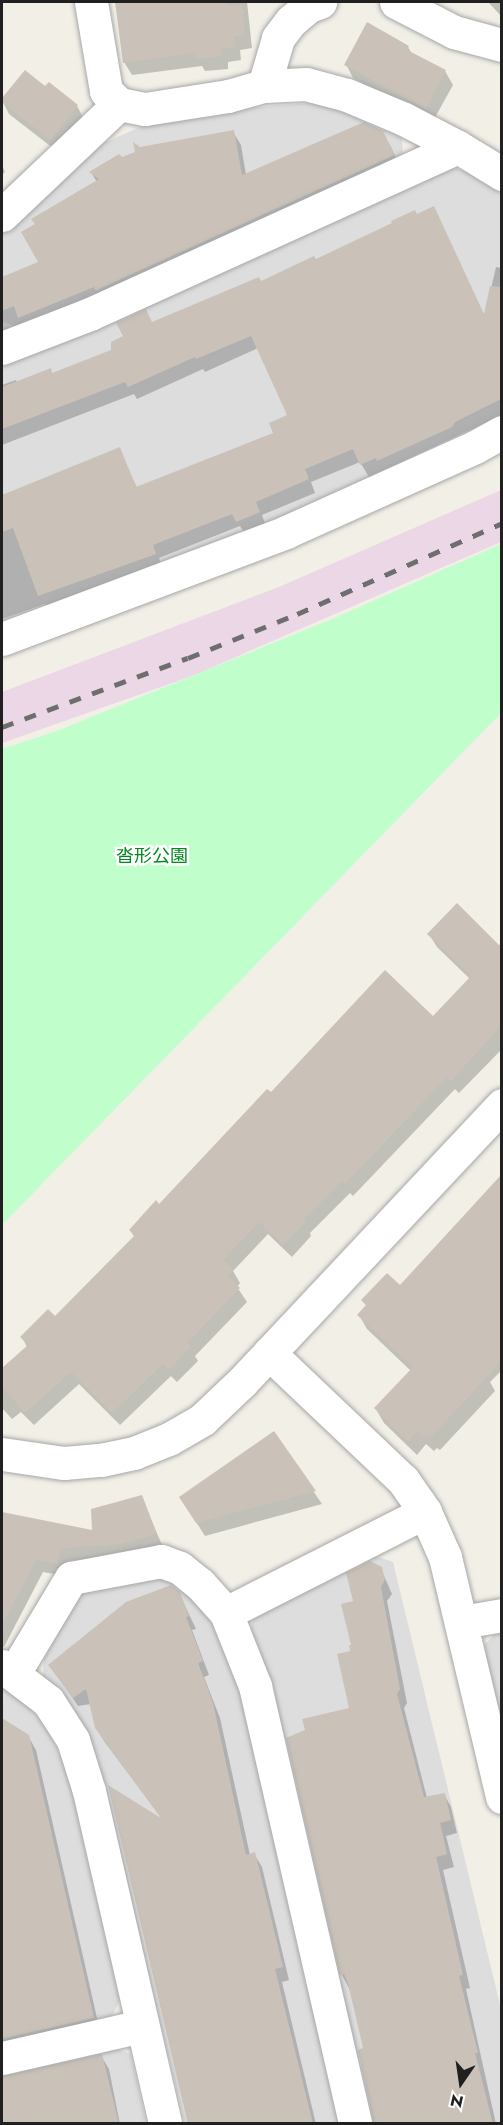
<!DOCTYPE html>
<meta charset="utf-8">
<style>
body{margin:0}
#map{position:relative;width:503px;height:2125px;overflow:hidden;background:#f1efe6;font-family:Jost,"Noto Sans JP",sans-serif}
div>[style]{position:absolute}
.residential>*{inset:0;background:#dedddd}
.industrial>*{inset:0;background:#ebd7e5}
.park>*{inset:0;background:#c0fecc}
.shadow>*{inset:0;background:#0003}
.building>*{inset:0;background:#cac2b8}
.roads{filter:drop-shadow(0 0 2px #a7a7a7) drop-shadow(0 0 2px #a7a7a7)}
.street>*{height:33px;margin:-16.5px;padding:0 16.5px;transform-origin:16.5px;border-radius:16.5px;background:#fff}
.rail>*{height:4.5px;margin-top:-2.25px;transform-origin:0;background:repeating-linear-gradient(90deg,#6e6e6e 0 12px,transparent 0 24px)}
span{translate:-50% -50%;white-space:nowrap;text-align:center;line-height:1.15;-webkit-text-stroke:5px #fff;paint-order:stroke}
.park-label{font-size:18px;color:#02891d}
.frame{position:absolute;inset:0;border:3px solid #202020;pointer-events:none}
.north{position:absolute;left:431px;top:2053px;width:60px;height:60px;-webkit-text-stroke:4px #fff;paint-order:stroke;rotate:193deg;font-size:16px;font-weight:700;line-height:24px;text-align:center;color:#202020}
.north::after{content:'';display:block;margin:auto;width:21px;height:27px;background:#202020;clip-path:polygon(50% 0,100% 100%,50% 72%,0 100%)}
</style>
<div id="map">
<div class="residential">
<div style="clip-path:polygon(309px 103px,344px 110px,402px 138px,403px 158px,21px 328px,2px 322px,2px 233px,97px 146px,140px 127px,258px 107px)"></div>
<div style="clip-path:polygon(452px 168px,471px 172px,501px 192px,501px 417px,279px 518px,2px 622px,2px 360px,423px 175px)"></div>
<div style="clip-path:polygon(373px 1555px,393px 1562px,501px 2009px,501px 2123px,367px 2123px,250px 1634px,254px 1613px)"></div>
<div style="clip-path:polygon(157px 1574px,177px 1577px,202px 1603px,224px 1640px,241px 1683px,340px 2123px,185px 2123px,105px 1798px,64px 1700px,43px 1676px,44px 1650px,84px 1588px)"></div>
<div style="clip-path:polygon(501px 1628px,501px 1742px,482px 1662px,485px 1644px)"></div>
<div style="clip-path:polygon(2px 1682px,20px 1697px,44px 1724px,67px 1768px,120px 2000px,110px 2020px,2px 2045px)"></div>
<div style="clip-path:polygon(114px 2048px,131px 2054px,146px 2123px,2px 2124px,2px 2070px)"></div>
</div>
<div class="industrial">
<div style="clip-path:polygon(501px 490px,501px 542px,192px 676px,2px 743px,2px 692px,279px 587px)"></div>
</div>
<div class="park">
<div style="clip-path:polygon(501px 544px,501px 713px,2px 1225px,2px 749px,57px 731px,337px 617px)"></div>
</div>
<div class="shadow">
<div style="clip-path:polygon(116px 2px,247px 2px,252px 48px,240px 50px,241px 60px,228px 62px,228px 69px,205px 71px,202px 66px,132px 75px,124px 62px)"></div>
<div style="clip-path:polygon(488px 2px,502px 2px,502px 17px)"></div>
<div style="clip-path:polygon(408px 47px,412px 54px,445px 71px,453px 85px,433px 121px,353px 78px,346px 64px)"></div>
<div style="clip-path:polygon(25px 72px,46px 89px,77px 106px,84px 119px,58px 152px,9px 114px,2px 100px)"></div>
<div style="clip-path:polygon(233px 132px,241px 145px,246px 175px,390px 145px,401px 169px,2px 341px,2px 279px,40px 263px,97px 182px,91px 172px,121px 159px)"></div>
<div style="clip-path:polygon(2px 165px,5px 172px,2px 175px)"></div>
<div style="clip-path:polygon(315px 261px,485px 316px,492px 323px,502px 341px,502px 415px,369px 477px,360px 462px,311px 482px,315px 493px,262px 515px,266px 526px,245px 534px,240px 526px,159px 558px,162px 567px,47px 608px,45px 604px,2px 619px,2px 497px,119px 449px,137px 488px,275px 434px,289px 416px,258px 348px,205px 372px,203px 369px,137px 399px,134px 394px,2px 445px,2px 385px,16px 380px,17px 382px,53px 375px,112px 351px,152px 324px)"></div>
<div style="clip-path:polygon(496px 267px,502px 268px,502px 321px,495px 319px,487px 306px)"></div>
<div style="clip-path:polygon(429px 934px,498px 946px,502px 943px,502px 1049px,459px 1093px,455px 1089px,353px 1196px,350px 1193px,310px 1233px,311px 1236px,292px 1257px,268px 1234px,233px 1271px,240px 1283px,237px 1287px,247px 1302px,195px 1356px,198px 1361px,177px 1382px,171px 1376px,120px 1425px,79px 1384px,34px 1425px,21px 1412px,12px 1419px,2px 1408px,2px 1370px,27px 1347px,22px 1337px,55px 1318px,135px 1238px,130px 1230px,159px 1206px,271px 1094px,433px 1018px,470px 979px,437px 947px)"></div>
<div style="clip-path:polygon(502px 1179px,502px 1370px,490px 1382px,495px 1391px,440px 1450px,437px 1448px,434px 1451px,426px 1444px,417px 1455px,384px 1423px,376px 1409px,411px 1371px,367px 1329px,359px 1315px,367px 1307px,363px 1300px,400px 1287px)"></div>
<div style="clip-path:polygon(274px 1433px,322px 1504px,205px 1536px,189px 1511px)"></div>
<div style="clip-path:polygon(141px 1497px,163px 1547px,129px 1557px,68px 1561px,65px 1576px,43px 1572px,4px 1647px,2px 1646px,2px 1514px,94px 1532px)"></div>
<div style="clip-path:polygon(381px 1569px,392px 1594px,387px 1601px,407px 1703px,404px 1708px,427px 1798px,444px 1794px,451px 1807px,457px 1833px,446px 1836px,454px 1867px,443px 1870px,470px 1988px,466px 1989px,496px 2124px,375px 2124px,365px 2049px,349px 1988px,342px 1975px,355px 1602px)"></div>
<div style="clip-path:polygon(179px 1593px,196px 1629px,192px 1630px,209px 1675px,204px 1677px,220px 1718px,250px 1855px,254px 1854px,262px 1867px,289px 1980px,282px 1982px,316px 2124px,188px 2124px,163px 1820px,104px 1741px,96px 1727px,91px 1704px,78px 1706px,50px 1665px)"></div>
<div style="clip-path:polygon(2px 1719px,28px 1736px,36px 1750px,100px 2031px,2px 2055px,2px 1913px,22px 1909px,7px 1840px,2px 1842px)"></div>
<div style="clip-path:polygon(101px 2056px,109px 2069px,120px 2124px,2px 2124px,2px 2106px,5px 2105px,2px 2077px)"></div>
</div>
<div class="building">
<div style="clip-path:polygon(115px 2px,228px 2px,228px 6px,242px 5px,245px 35px,234px 37px,235px 48px,221px 49px,222px 56px,196px 59px,195px 53px,123px 63px)"></div>
<div style="clip-path:polygon(367px 22px,409px 46px,407px 50px,446px 70px,426px 109px,344px 65px)"></div>
<div style="clip-path:polygon(25px 70px,45px 86px,49px 82px,78px 105px,50px 140px,2px 102px,2px 98px)"></div>
<div style="clip-path:polygon(364px 122px,383px 131px,395px 155px,99px 289px,96px 291px,94px 287px,18px 318px,14px 306px,2px 311px,2px 277px,38px 262px,21px 232px,35px 224px,31px 219px,99px 179px,89px 172px,119px 154px,122px 157px,135px 152px,133px 142px,140px 147px,234px 130px,242px 175px)"></div>
<div style="clip-path:polygon(434px 206px,484px 314px,490px 286px,501px 287px,501px 399px,455px 422px,452px 427px,377px 461px,376px 458px,360px 465px,353px 449px,305px 469px,309px 479px,256px 502px,260px 512px,236px 522px,232px 514px,153px 545px,156px 554px,38px 596px,13px 528px,2px 532px,2px 495px,120px 447px,136px 487px,273px 433px,269px 423px,287px 415px,251px 336px,196px 359px,195px 357px,128px 387px,125px 382px,2px 429px,2px 387px,51px 368px,52px 373px,111px 350px,111px 342px,123px 336px,116px 323px,146px 309px,152px 322px,259px 277px,261px 281px,314px 256px,316px 259px,392px 223px,391px 221px,415px 210px,417px 214px)"></div>
<div style="clip-path:polygon(457px 903px,500px 946px,501px 944px,501px 1026px,451px 1081px,447px 1077px,345px 1184px,342px 1181px,303px 1220px,305px 1222px,283px 1245px,259px 1222px,223px 1260px,233px 1269px,228px 1276px,240px 1288px,187px 1343px,191px 1347px,169px 1370px,163px 1364px,112px 1413px,71px 1372px,25px 1413px,2px 1387px,2px 1368px,28px 1345px,20px 1337px,48px 1309px,55px 1316px,135px 1235px,129px 1230px,156px 1200px,159px 1204px,267px 1089px,271px 1092px,385px 970px,433px 1016px,471px 976px,427px 934px)"></div>
<div style="clip-path:polygon(501px 1175px,501px 1362px,431px 1437px,428px 1435px,425px 1438px,418px 1431px,408px 1441px,374px 1408px,413px 1367px,357px 1315px,366px 1305px,361px 1300px,387px 1273px,400px 1285px)"></div>
<div style="clip-path:polygon(274px 1431px,316px 1491px,196px 1523px,179px 1497px)"></div>
<div style="clip-path:polygon(142px 1495px,157px 1534px,121px 1544px,61px 1548px,58px 1564px,36px 1560px,2px 1626px,2px 1512px,92px 1530px,91px 1509px)"></div>
<div style="clip-path:polygon(370px 1561px,382px 1567px,385px 1580px,381px 1587px,400px 1689px,397px 1694px,424px 1797px,445px 1793px,451px 1820px,440px 1823px,447px 1854px,436px 1857px,463px 1975px,459px 1976px,478px 2053px,475px 2053px,493px 2124px,374px 2124px,358px 2050px,363px 2048px,348px 1983px,344px 1974px,340px 1976px,286px 1738px,305px 1730px,302px 1719px,349px 1708px,337px 1654px,350px 1651px,349px 1645px,351px 1645px,341px 1604px,353px 1601px,346px 1573px)"></div>
<div style="clip-path:polygon(171px 1585px,180px 1592px,189px 1616px,186px 1617px,203px 1661px,198px 1663px,213px 1703px,246px 1855px,255px 1852px,283px 1967px,275px 1969px,313px 2124px,188px 2124px,108px 1785px,161px 1818px,95px 1728px,86px 1689px,73px 1698px,48px 1665px,126px 1602px)"></div>
<div style="clip-path:polygon(2px 1718px,29px 1735px,94px 2018px,2px 2039px)"></div>
<div style="clip-path:polygon(102px 2054px,119px 2124px,2px 2124px,2px 2076px)"></div>
</div>
<div class="roads">
<div class="street">
<div style="left:91px;top:2px;width:90px;rotate:80.4deg"></div>
<div style="left:106px;top:91px;width:18px;rotate:45deg"></div>
<div style="left:119px;top:104px;width:26px;rotate:11deg"></div>
<div style="left:145px;top:109px;width:84px;rotate:-8.9deg"></div>
<div style="left:228px;top:96px;width:37px;rotate:-16deg"></div>
<div style="left:264px;top:86px;width:42px;rotate:-2.7deg"></div>
<div style="left:306px;top:84px;width:42px;rotate:15deg"></div>
<div style="left:347px;top:95px;width:62px;rotate:22.8deg"></div>
<div style="left:404px;top:119px;width:61px;rotate:27.4deg"></div>
<div style="left:458px;top:147px;width:52px;rotate:31.5deg"></div>
<div style="left:396px;top:2px;width:65px;rotate:27.3deg"></div>
<div style="left:454px;top:32px;width:50px;rotate:15.2deg"></div>
<div style="left:264px;top:86px;width:50px;rotate:-73.7deg"></div>
<div style="left:278px;top:38px;width:21px;rotate:-53deg"></div>
<div style="left:291px;top:21px;width:23px;rotate:-40deg"></div>
<div style="left:309px;top:6px;width:12px;rotate:-20deg"></div>
<div style="left:2px;top:215px;width:161px;rotate:-43.5deg"></div>
<div style="left:2px;top:348px;width:94px;rotate:-21.1deg"></div>
<div style="left:90px;top:314px;width:404px;rotate:-24.4deg"></div>
<div style="left:2px;top:639px;width:303px;rotate:-20.6deg"></div>
<div style="left:286px;top:532px;width:207px;rotate:-24.2deg"></div>
<div style="left:475px;top:447px;width:31px;rotate:-29deg"></div>
<div style="left:269px;top:1353px;width:185px;rotate:43.5deg"></div>
<div style="left:403px;top:1480px;width:39px;rotate:55deg"></div>
<div style="left:425px;top:1512px;width:49px;rotate:66deg"></div>
<div style="left:445px;top:1557px;width:247px;rotate:76.6deg"></div>
<div style="left:2px;top:1454px;width:63px;rotate:8.3deg"></div>
<div style="left:64px;top:1463px;width:37px;rotate:-5deg"></div>
<div style="left:101px;top:1460px;width:34px;rotate:-12deg"></div>
<div style="left:134px;top:1453px;width:38px;rotate:-22deg"></div>
<div style="left:169px;top:1439px;width:39px;rotate:-30deg"></div>
<div style="left:203px;top:1419px;width:54px;rotate:-43.5deg"></div>
<div style="left:242px;top:1382px;width:380px;rotate:-46.8deg"></div>
<div style="left:226px;top:1613px;width:223px;rotate:-26.9deg"></div>
<div style="left:462px;top:1622px;width:41px;rotate:-9.9deg"></div>
<div style="left:2px;top:1666px;width:58px;rotate:37.3deg"></div>
<div style="left:48px;top:1701px;width:46px;rotate:57.3deg"></div>
<div style="left:73px;top:1740px;width:53px;rotate:72.6deg"></div>
<div style="left:89px;top:1791px;width:342px;rotate:77.1deg"></div>
<div style="left:14px;top:1673px;width:111px;rotate:-59deg"></div>
<div style="left:71px;top:1578px;width:92px;rotate:-10.7deg"></div>
<div style="left:161px;top:1561px;width:20px;rotate:20deg"></div>
<div style="left:180px;top:1568px;width:26px;rotate:39deg"></div>
<div style="left:200px;top:1584px;width:39px;rotate:48deg"></div>
<div style="left:226px;top:1613px;width:79px;rotate:68.3deg"></div>
<div style="left:255px;top:1686px;width:449px;rotate:77.1deg"></div>
<div style="left:2px;top:2058px;width:144px;rotate:-12.9deg"></div>
</div>
</div>
<div class="rail">
<div style="left:2px;top:727px;width:198px;rotate:-20.4deg"></div>
<div style="left:188px;top:658px;width:118px;rotate:-22deg"></div>
<div style="left:297px;top:614px;width:224px;rotate:-23.9deg"></div>
</div>
<div class="park-label">
<span style="left:152px;top:856px">沓形公園</span>
</div>
<div class="frame"></div>
<div class="north">N</div>
</div>
